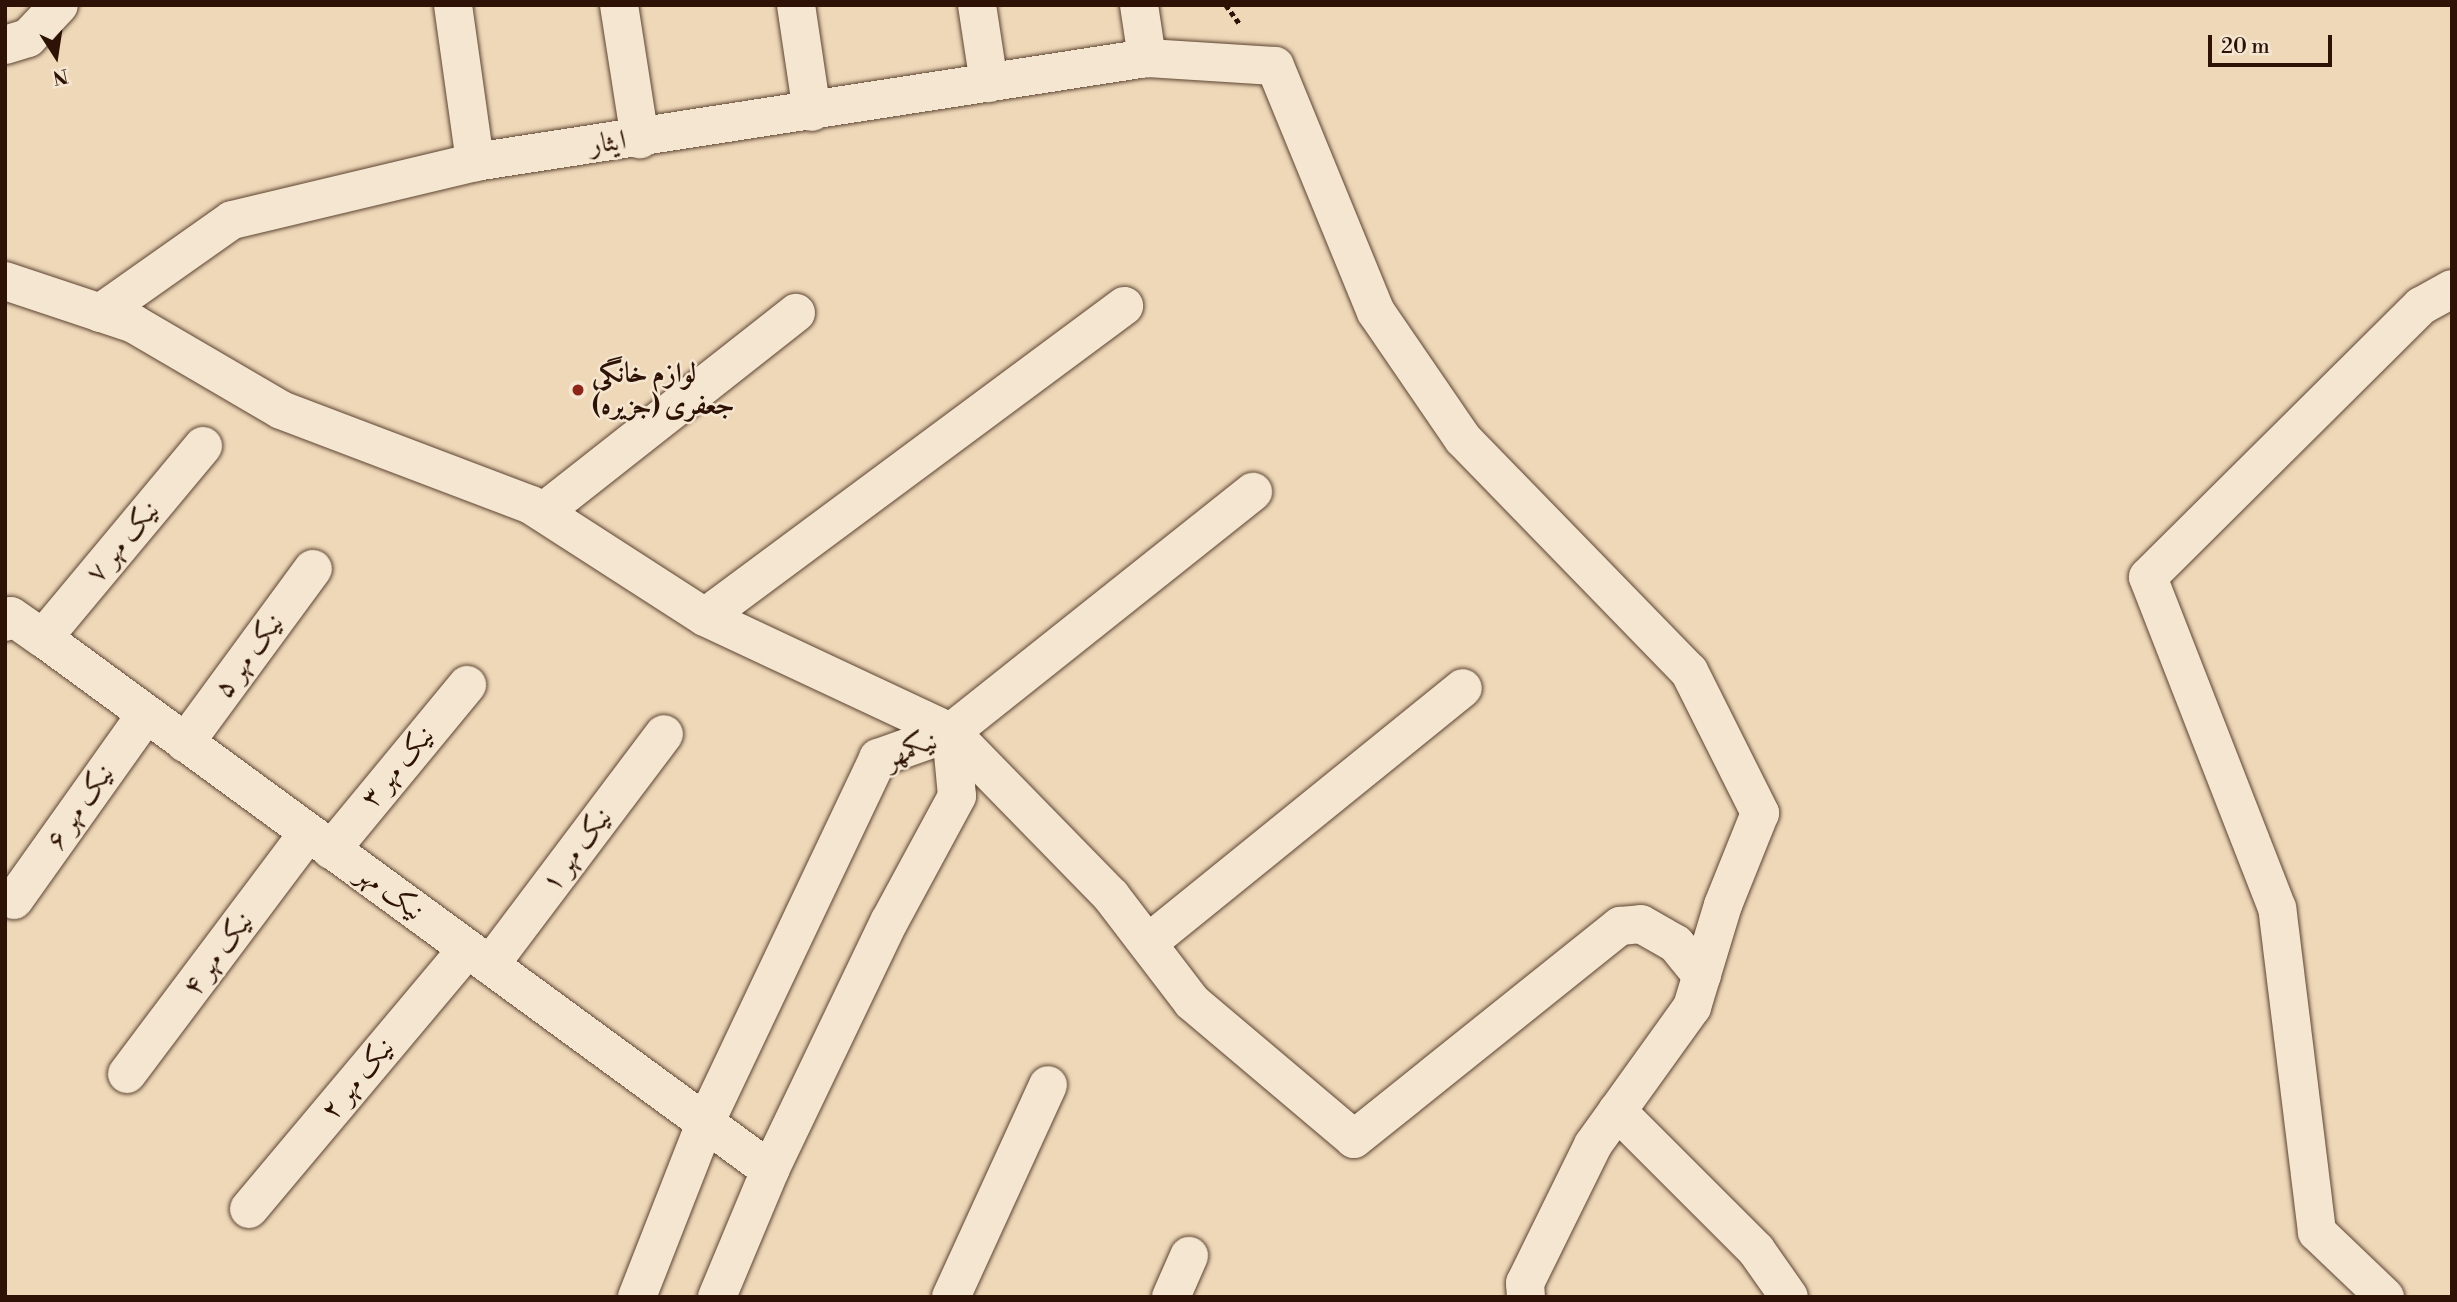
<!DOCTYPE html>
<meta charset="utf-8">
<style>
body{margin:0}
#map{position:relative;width:2457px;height:1302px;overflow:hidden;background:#eed8b8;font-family:"Libre Bodoni",Amiri,serif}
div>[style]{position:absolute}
.path>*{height:4.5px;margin-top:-2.25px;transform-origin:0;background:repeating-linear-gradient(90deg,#2d1205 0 5px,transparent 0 8.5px)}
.roads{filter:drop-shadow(0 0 2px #5d4432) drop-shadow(0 0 2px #5d4432)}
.street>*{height:38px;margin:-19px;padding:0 19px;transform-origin:19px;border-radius:19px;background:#f4e6d1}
.dots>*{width:19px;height:19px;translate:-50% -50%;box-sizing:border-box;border:4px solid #f4e6d1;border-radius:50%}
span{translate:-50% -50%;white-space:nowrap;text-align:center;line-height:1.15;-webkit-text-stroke:5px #f4e6d1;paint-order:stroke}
.street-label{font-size:28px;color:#2d1205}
.poi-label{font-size:28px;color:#2d1205;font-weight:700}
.left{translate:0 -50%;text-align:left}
.frame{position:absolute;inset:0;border:7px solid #2d1205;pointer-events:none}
.north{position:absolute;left:21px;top:21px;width:70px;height:70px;-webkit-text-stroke:5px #f4e6d1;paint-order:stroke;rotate:168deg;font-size:19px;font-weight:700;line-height:28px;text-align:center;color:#2d1205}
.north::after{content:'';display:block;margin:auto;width:24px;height:32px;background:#2d1205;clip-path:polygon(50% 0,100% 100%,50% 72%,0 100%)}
.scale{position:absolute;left:2208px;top:35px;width:124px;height:32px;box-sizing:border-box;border:4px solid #2d1205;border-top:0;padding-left:9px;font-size:21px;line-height:24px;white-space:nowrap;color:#2d1205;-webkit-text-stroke:5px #f4e6d1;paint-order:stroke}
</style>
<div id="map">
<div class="path">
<div style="left:1226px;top:5px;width:24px;rotate:54deg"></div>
</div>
<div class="roads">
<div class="street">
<div style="left:453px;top:5px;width:159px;rotate:82deg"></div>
<div style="left:619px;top:5px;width:136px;rotate:81.1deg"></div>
<div style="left:796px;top:5px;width:108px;rotate:81.5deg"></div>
<div style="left:977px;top:5px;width:79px;rotate:81.3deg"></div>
<div style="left:1139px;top:5px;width:54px;rotate:81.4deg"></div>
<div style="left:5px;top:45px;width:24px;rotate:-17deg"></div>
<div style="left:28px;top:38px;width:45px;rotate:-46.8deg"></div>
<div style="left:5px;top:281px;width:136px;rotate:18.4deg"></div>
<div style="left:134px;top:324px;width:170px;rotate:30.3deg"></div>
<div style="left:281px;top:410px;width:267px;rotate:20.8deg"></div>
<div style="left:531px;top:505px;width:207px;rotate:32.8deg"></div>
<div style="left:705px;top:617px;width:272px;rotate:25.1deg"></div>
<div style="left:951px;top:732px;width:229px;rotate:45.7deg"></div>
<div style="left:1111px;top:896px;width:133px;rotate:52.6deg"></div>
<div style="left:1192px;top:1002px;width:212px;rotate:40.2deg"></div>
<div style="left:1354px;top:1139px;width:341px;rotate:-38.7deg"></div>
<div style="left:1620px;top:926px;width:21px;rotate:-5deg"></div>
<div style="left:1641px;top:924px;width:40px;rotate:29.7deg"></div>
<div style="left:1676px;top:944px;width:41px;rotate:50.9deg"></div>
<div style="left:100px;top:313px;width:161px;rotate:-35.2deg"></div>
<div style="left:232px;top:220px;width:250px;rotate:-13.4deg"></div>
<div style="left:475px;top:162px;width:680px;rotate:-8.8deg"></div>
<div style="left:1147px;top:58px;width:128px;rotate:3.6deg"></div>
<div style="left:1275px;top:66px;width:266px;rotate:67.7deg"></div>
<div style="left:1376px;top:312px;width:154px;rotate:55.6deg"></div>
<div style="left:1463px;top:439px;width:324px;rotate:45.8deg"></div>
<div style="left:1689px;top:671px;width:159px;rotate:63.4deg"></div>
<div style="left:1760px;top:813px;width:99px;rotate:111.9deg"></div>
<div style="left:1723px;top:905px;width:107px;rotate:106.9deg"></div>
<div style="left:1692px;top:1007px;width:170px;rotate:125.7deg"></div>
<div style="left:1593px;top:1145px;width:154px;rotate:116.2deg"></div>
<div style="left:1525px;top:1283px;width:14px;rotate:86deg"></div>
<div style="left:543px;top:512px;width:322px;rotate:-38.2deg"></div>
<div style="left:705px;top:617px;width:522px;rotate:-36.58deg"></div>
<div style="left:5px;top:622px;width:8px;rotate:-45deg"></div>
<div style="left:11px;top:616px;width:39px;rotate:35deg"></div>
<div style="left:43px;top:638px;width:901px;rotate:36.2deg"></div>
<div style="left:43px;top:638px;width:250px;rotate:-50.2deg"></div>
<div style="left:185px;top:743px;width:216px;rotate:-53.7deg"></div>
<div style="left:331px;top:850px;width:214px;rotate:-50.5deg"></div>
<div style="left:14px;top:900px;width:228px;rotate:-54.6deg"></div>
<div style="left:1148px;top:943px;width:405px;rotate:-39deg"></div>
<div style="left:490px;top:965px;width:289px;rotate:-53deg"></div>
<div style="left:127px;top:1074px;width:301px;rotate:-53.1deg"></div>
<div style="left:1617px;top:1111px;width:197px;rotate:45deg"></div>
<div style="left:1756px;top:1250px;width:57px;rotate:54.9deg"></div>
<div style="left:249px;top:1209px;width:339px;rotate:-50deg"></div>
<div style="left:637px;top:1297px;width:189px;rotate:-68.6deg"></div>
<div style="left:706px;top:1121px;width:402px;rotate:-64.6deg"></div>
<div style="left:878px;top:758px;width:77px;rotate:-19.6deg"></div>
<div style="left:951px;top:732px;width:386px;rotate:-38.5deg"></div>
<div style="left:717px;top:1297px;width:138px;rotate:-67.3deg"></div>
<div style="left:770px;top:1170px;width:275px;rotate:-64.4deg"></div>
<div style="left:889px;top:922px;width:143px;rotate:-61.6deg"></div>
<div style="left:957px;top:796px;width:64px;rotate:-95.4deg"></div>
<div style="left:951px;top:1297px;width:233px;rotate:-65.4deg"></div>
<div style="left:1171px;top:1297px;width:45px;rotate:-66.3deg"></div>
<div style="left:2385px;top:1297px;width:94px;rotate:-136.3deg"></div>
<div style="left:2317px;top:1232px;width:326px;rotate:-97deg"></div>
<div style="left:2277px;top:908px;width:355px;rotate:-111.3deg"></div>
<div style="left:2148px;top:577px;width:385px;rotate:-44.8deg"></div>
<div style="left:2421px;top:306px;width:35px;rotate:-29deg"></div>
</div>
</div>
<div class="dots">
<div style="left:578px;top:390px;background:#8f2418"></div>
</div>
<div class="street-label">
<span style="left:608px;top:143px;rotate:-8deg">ایثار</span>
<span style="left:123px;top:542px;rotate:-50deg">نیک مهر ۷</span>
<span style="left:249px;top:656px;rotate:-54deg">نیک مهر ۵</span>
<span style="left:911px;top:750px;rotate:-24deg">نیکمهر</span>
<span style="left:398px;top:767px;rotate:-50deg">نیک مهر ۳</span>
<span style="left:80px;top:807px;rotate:-55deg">نیک مهر ۶</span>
<span style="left:577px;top:850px;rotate:-53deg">نیک مهر ۱</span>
<span style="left:390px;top:893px;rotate:36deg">نیک مهر</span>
<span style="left:218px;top:954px;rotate:-53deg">نیک مهر ۴</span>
<span style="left:358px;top:1079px;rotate:-50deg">نیک مهر ۲</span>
</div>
<div class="poi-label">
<span class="left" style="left:592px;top:390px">لوازم خانگی<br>جعفری (جزیره)</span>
</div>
<div class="frame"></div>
<div class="north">N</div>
<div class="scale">20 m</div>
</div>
